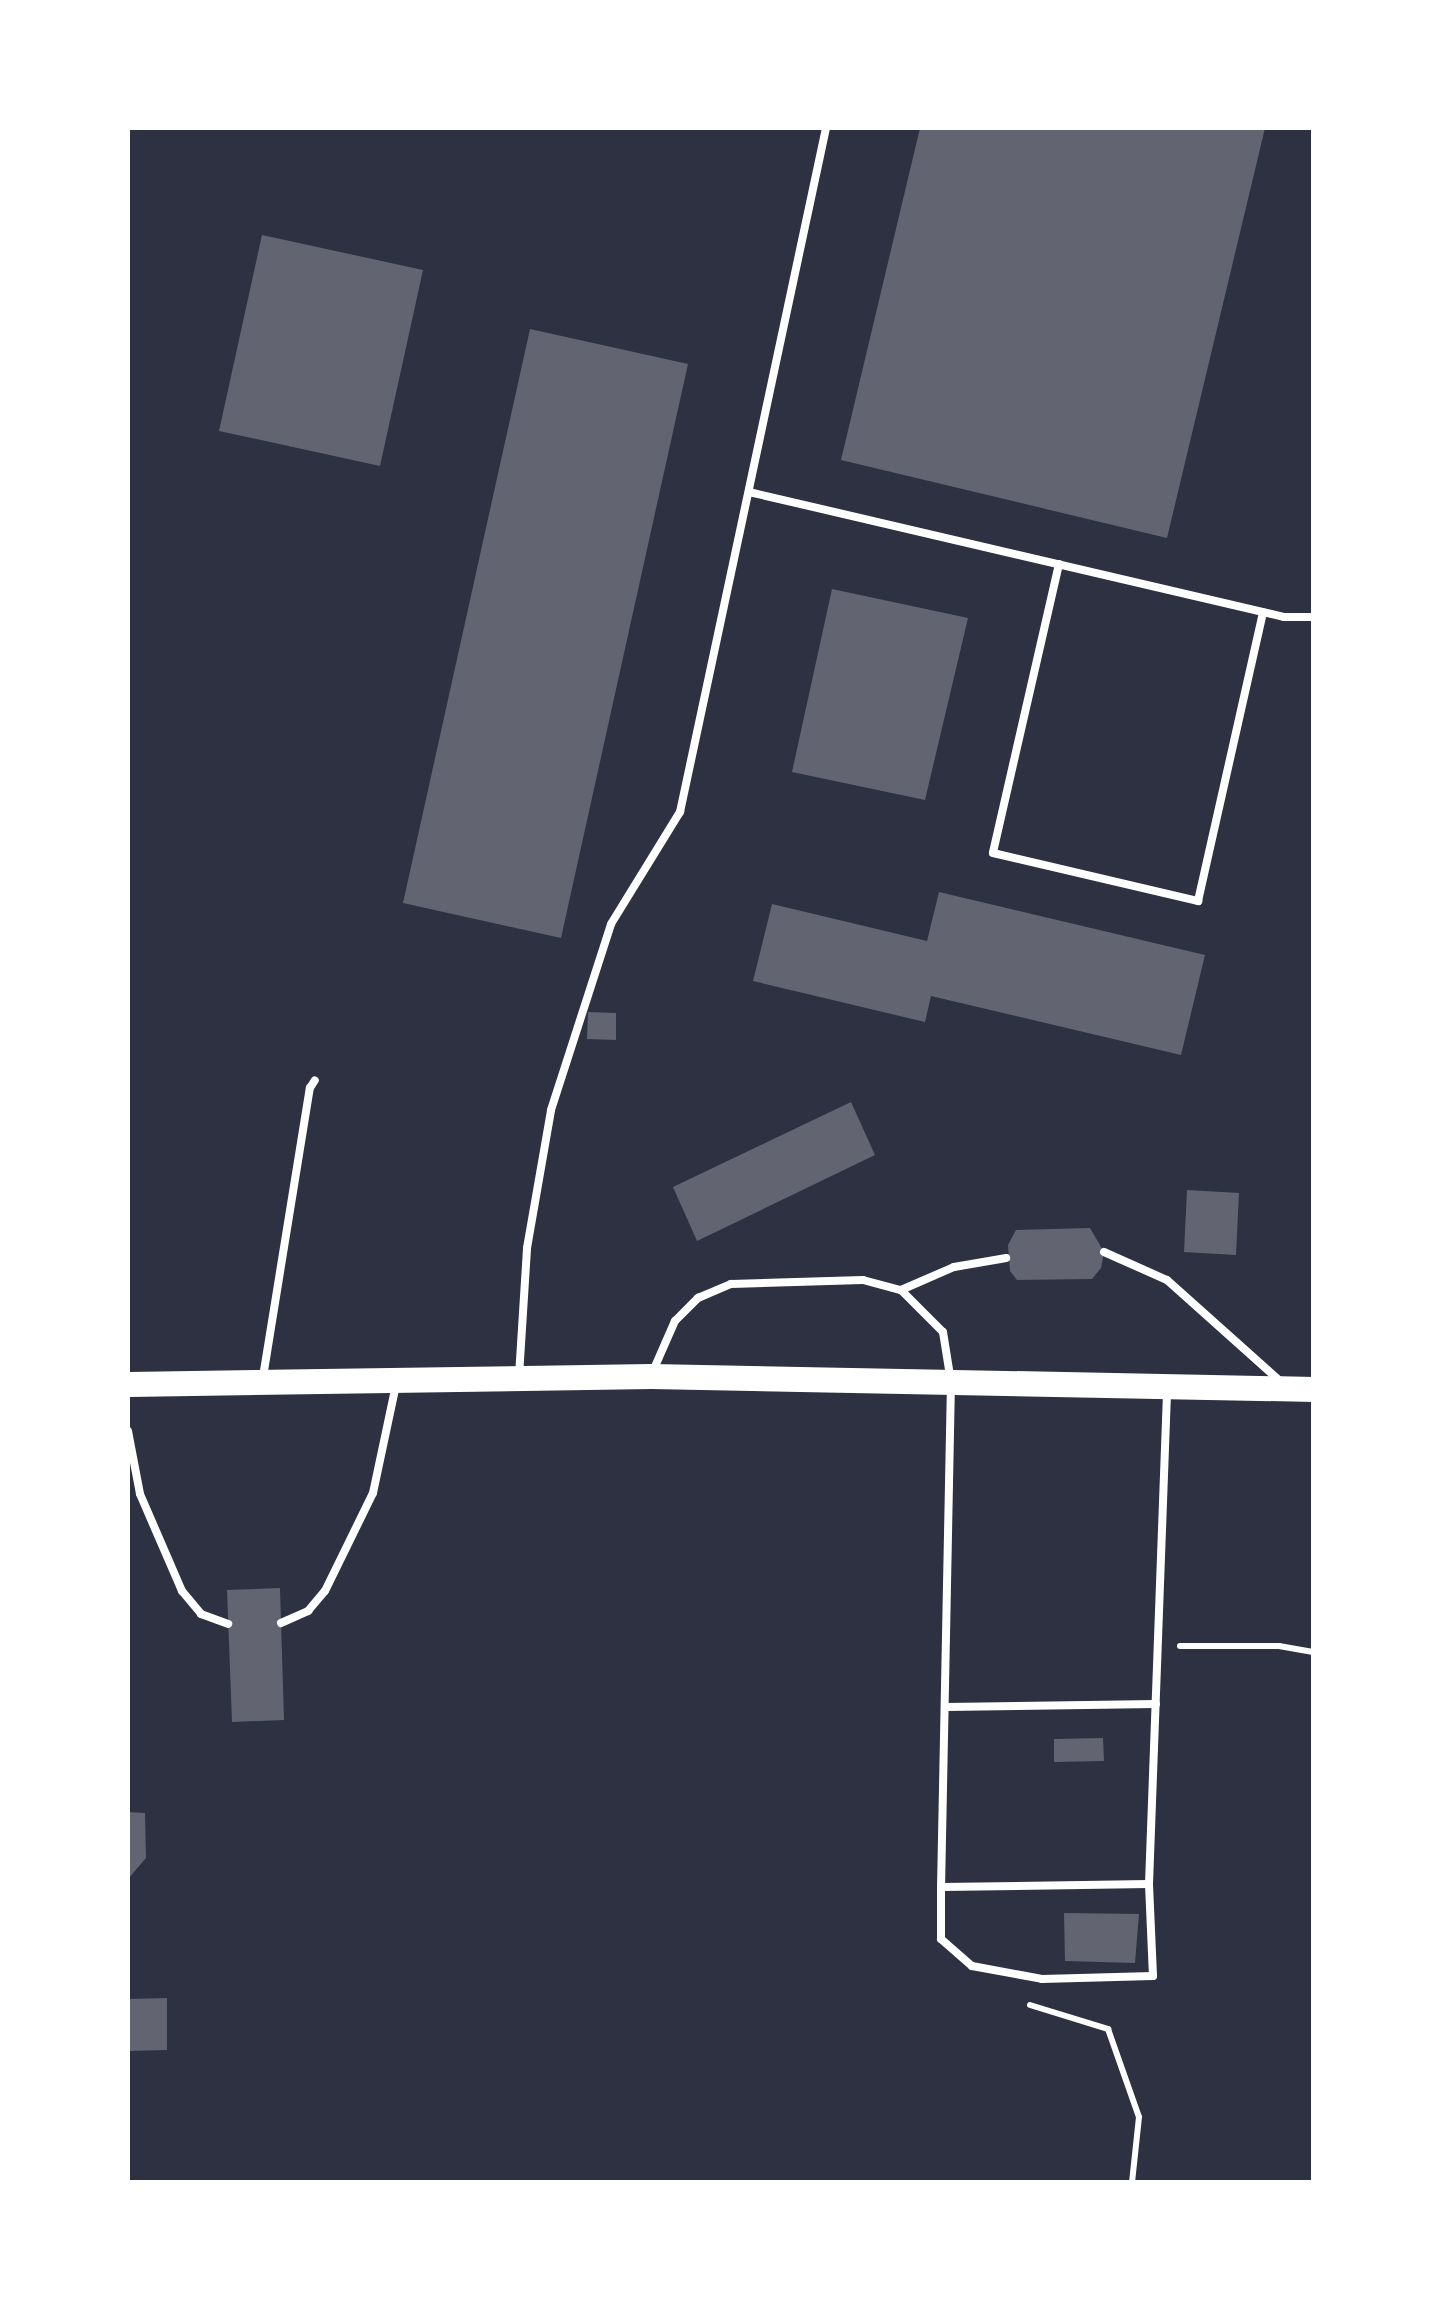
<!DOCTYPE html>
<style>
body{margin:0}
#map{position:relative;width:1441px;height:2310px;overflow:hidden;background:#2d3142;font-family:Barlow,sans-serif}
div>[style]{position:absolute}
.building>*{inset:0;background:#626471}
.path>*{height:6px;margin:-3px;padding:0 3px;transform-origin:3px;border-radius:3px;background:#fff}
.service>*{height:8px;margin:-4px;padding:0 4px;transform-origin:4px;border-radius:4px;background:#fff}
.primary>*{height:25px;margin:-12.5px;padding:0 12.5px;transform-origin:12.5px;border-radius:12.5px;background:#fff}
span{translate:-50% -50%;white-space:nowrap;text-align:center;line-height:1.15;-webkit-text-stroke:8px #fff;paint-order:stroke}
.frame{position:absolute;inset:0;border:130px solid #fff;pointer-events:none}
</style>
<div id="map">
<div class="building">
<div style="clip-path:polygon(920px 128px,1265px 128px,1167px 538px,841px 460px)"></div>
<div style="clip-path:polygon(262px 235px,423px 270px,380px 466px,219px 431px)"></div>
<div style="clip-path:polygon(530px 329px,688px 364px,561px 938px,403px 903px)"></div>
<div style="clip-path:polygon(832px 589px,968px 618px,925px 800px,792px 772px)"></div>
<div style="clip-path:polygon(939px 892px,1205px 955px,1181px 1055px,931px 996px,925px 1022px,753px 981px,772px 904px,927px 941px)"></div>
<div style="clip-path:polygon(588px 1012px,616px 1013px,616px 1040px,587px 1039px)"></div>
<div style="clip-path:polygon(851px 1102px,875px 1155px,697px 1241px,673px 1187px)"></div>
<div style="clip-path:polygon(1187px 1190px,1239px 1193px,1236px 1255px,1184px 1252px)"></div>
<div style="clip-path:polygon(1090px 1228px,1104px 1252px,1101px 1268px,1092px 1279px,1017px 1280px,1010px 1271px,1008px 1245px,1016px 1230px)"></div>
<div style="clip-path:polygon(280px 1588px,284px 1720px,232px 1722px,227px 1590px)"></div>
<div style="clip-path:polygon(1103px 1738px,1104px 1761px,1054px 1762px,1054px 1739px)"></div>
<div style="clip-path:polygon(128px 1812px,145px 1813px,146px 1858px,128px 1879px)"></div>
<div style="clip-path:polygon(1064px 1913px,1139px 1914px,1135px 1963px,1065px 1961px)"></div>
<div style="clip-path:polygon(167px 1998px,167px 2050px,128px 2051px,128px 1999px)"></div>
</div>
<div class="path">
<div style="left:1180px;top:1646px;width:99px"></div>
<div style="left:1279px;top:1646px;width:36px;rotate:10deg"></div>
<div style="left:1030px;top:2005px;width:82px;rotate:17.1deg"></div>
<div style="left:1108px;top:2029px;width:93px;rotate:70.6deg"></div>
<div style="left:1139px;top:2117px;width:65px;rotate:96.1deg"></div>
</div>
<div class="service">
<div style="left:749px;top:492px;width:549px;rotate:13.15deg"></div>
<div style="left:1284px;top:617px;width:30px"></div>
<div style="left:1059px;top:564px;width:296px;rotate:102.9deg"></div>
<div style="left:993px;top:853px;width:211px;rotate:13.2deg"></div>
<div style="left:1198px;top:901px;width:296px;rotate:-77.3deg"></div>
<div style="left:1104px;top:1252px;width:69px;rotate:24deg"></div>
<div style="left:1167px;top:1280px;width:153px;rotate:41.8deg"></div>
<div style="left:901px;top:1290px;width:58px;rotate:-23.5deg"></div>
<div style="left:954px;top:1267px;width:53px;rotate:-9.8deg"></div>
<div style="left:653px;top:1371px;width:55px;rotate:-66.3deg"></div>
<div style="left:675px;top:1321px;width:33px;rotate:-45deg"></div>
<div style="left:698px;top:1298px;width:36px;rotate:-23deg"></div>
<div style="left:731px;top:1284px;width:132px;rotate:-1.7deg"></div>
<div style="left:863px;top:1280px;width:39px;rotate:15deg"></div>
<div style="left:901px;top:1290px;width:59px;rotate:45deg"></div>
<div style="left:943px;top:1332px;width:51px;rotate:80.9deg"></div>
<div style="left:951px;top:1382px;width:505px;rotate:91.13deg"></div>
<div style="left:941px;top:1887px;width:208px;rotate:-0.8deg"></div>
<div style="left:1149px;top:1884px;width:494px;rotate:-87.9deg"></div>
<div style="left:519px;top:1376px;width:128px;rotate:-86.4deg"></div>
<div style="left:527px;top:1248px;width:140px;rotate:-80.1deg"></div>
<div style="left:551px;top:1110px;width:195px;rotate:-72.1deg"></div>
<div style="left:611px;top:924px;width:132px;rotate:-58.4deg"></div>
<div style="left:680px;top:812px;width:699px;rotate:-77.95deg"></div>
<div style="left:263px;top:1377px;width:293px;rotate:-80.8deg"></div>
<div style="left:310px;top:1088px;width:9px;rotate:-58deg"></div>
<div style="left:128px;top:1431px;width:64px;rotate:79.2deg"></div>
<div style="left:140px;top:1494px;width:106px;rotate:66.6deg"></div>
<div style="left:182px;top:1591px;width:30px;rotate:50deg"></div>
<div style="left:201px;top:1614px;width:29px;rotate:20deg"></div>
<div style="left:281px;top:1623px;width:30px;rotate:-24deg"></div>
<div style="left:308px;top:1611px;width:26px;rotate:-50deg"></div>
<div style="left:325px;top:1591px;width:109px;rotate:-63.9deg"></div>
<div style="left:373px;top:1493px;width:110px;rotate:-78deg"></div>
<div style="left:945px;top:1707px;width:211px;rotate:-0.8deg"></div>
<div style="left:941px;top:1887px;width:52px;rotate:90deg"></div>
<div style="left:941px;top:1939px;width:41px;rotate:41.1deg"></div>
<div style="left:972px;top:1966px;width:71px;rotate:10.5deg"></div>
<div style="left:1042px;top:1979px;width:111px;rotate:-1.5deg"></div>
<div style="left:1153px;top:1976px;width:92px;rotate:-92.5deg"></div>
</div>
<div class="primary">
<div style="left:128px;top:1384px;width:523px;rotate:-0.88deg"></div>
<div style="left:651px;top:1376px;width:663px;rotate:1.12deg"></div>
</div>
<div class="frame"></div>
</div>
